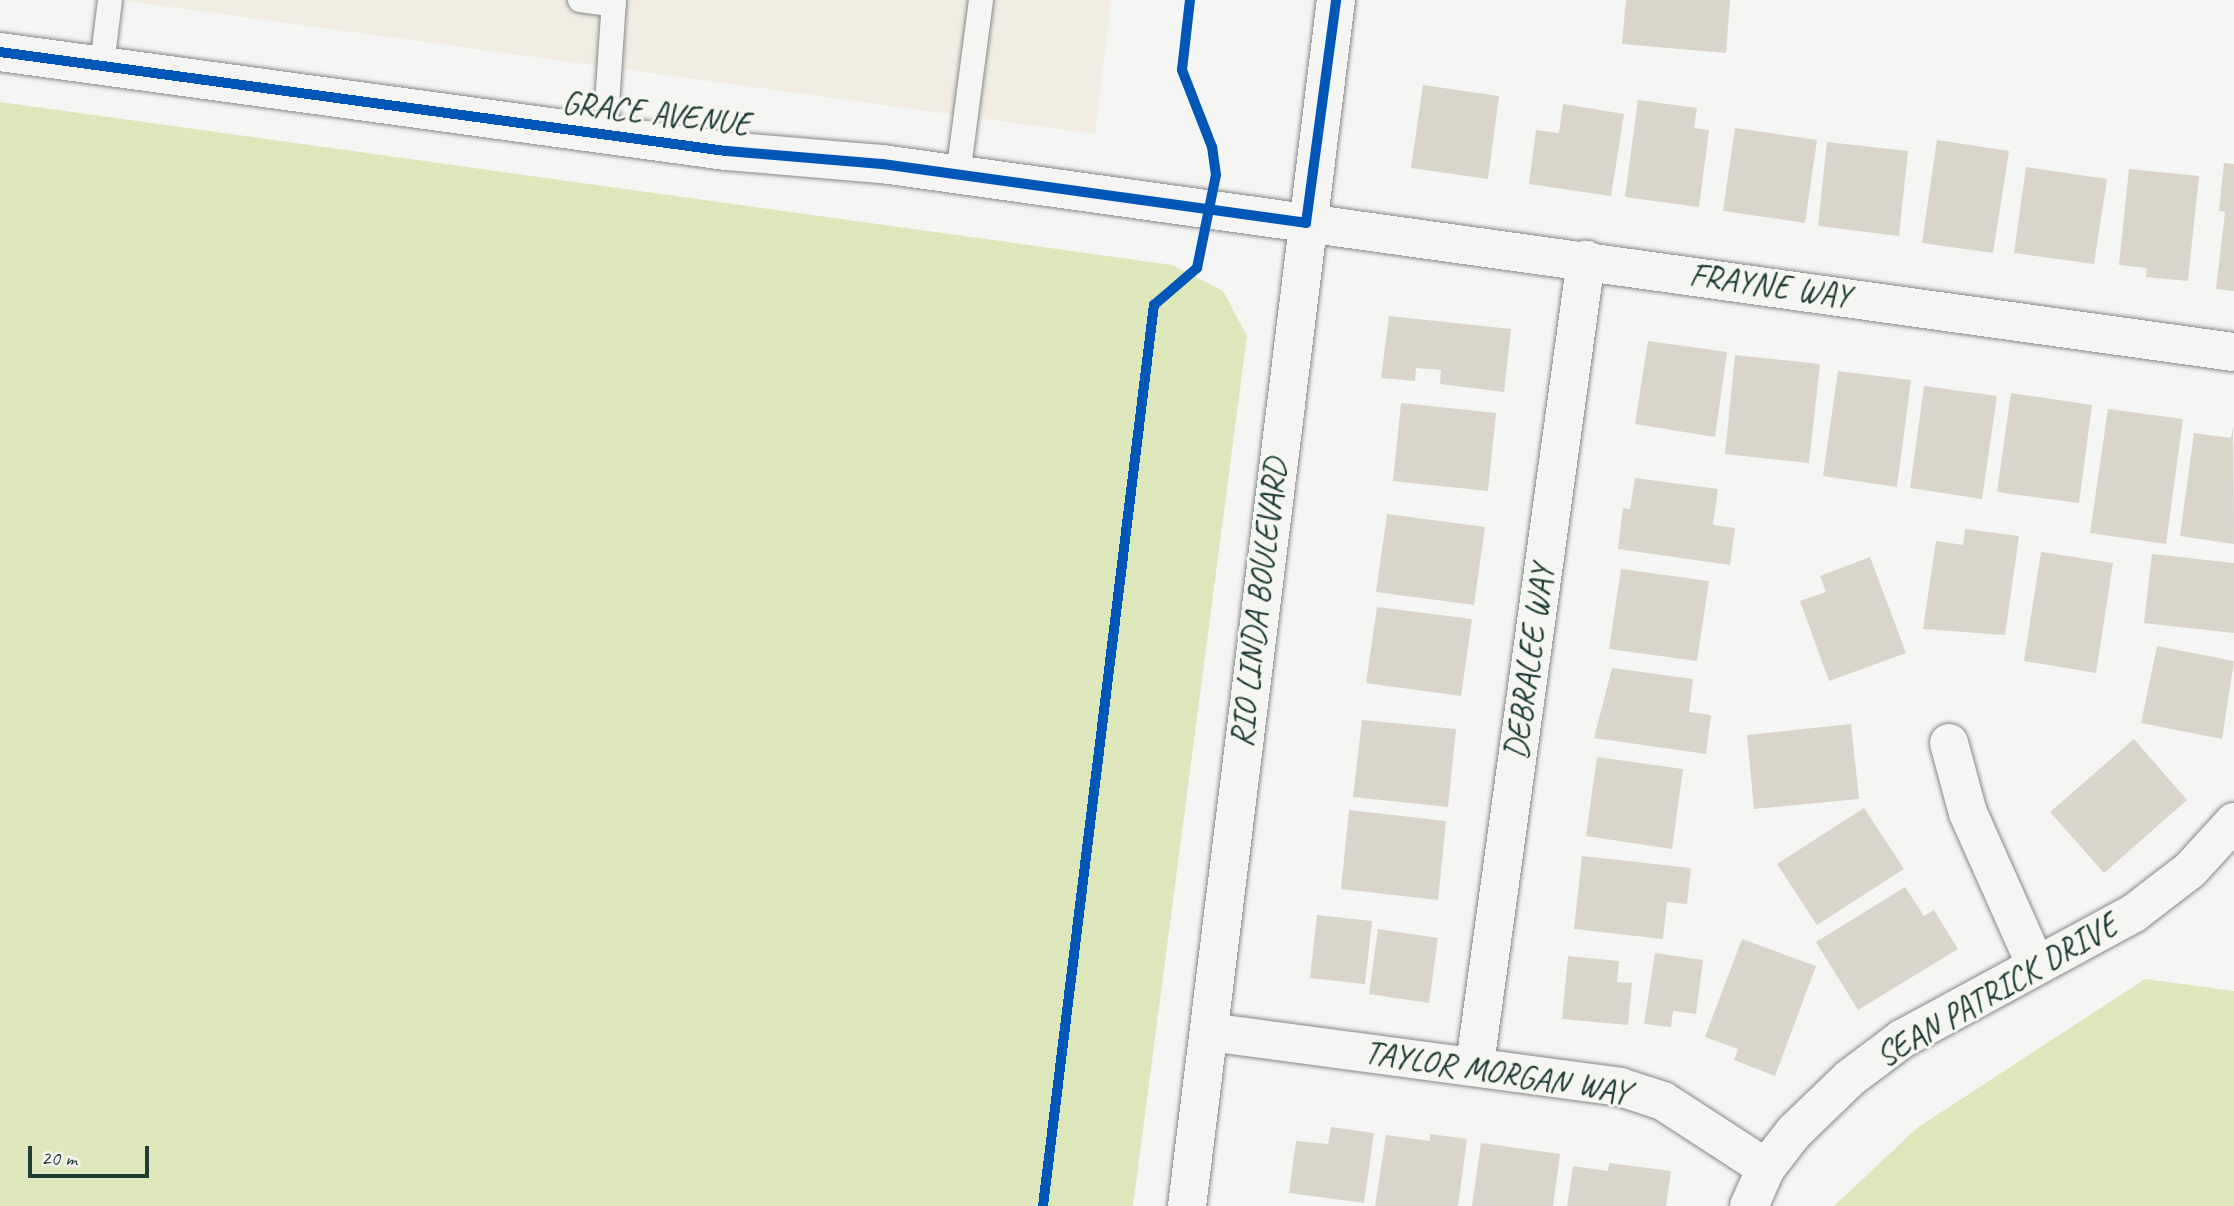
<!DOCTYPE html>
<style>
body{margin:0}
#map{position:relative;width:2234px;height:1206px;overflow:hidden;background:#f5f5f3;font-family:Caveat,sans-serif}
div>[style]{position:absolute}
.built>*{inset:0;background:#f1ede2}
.green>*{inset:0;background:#dee6bb}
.building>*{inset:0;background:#dad5ca}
.roads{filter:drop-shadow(0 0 2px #858a88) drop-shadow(0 0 2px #858a88)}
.service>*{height:24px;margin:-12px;padding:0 12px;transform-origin:12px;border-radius:12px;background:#f5f5f3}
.minor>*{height:38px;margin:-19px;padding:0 19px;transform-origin:19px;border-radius:19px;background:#f5f5f3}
.secondary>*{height:38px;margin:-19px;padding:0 19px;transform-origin:19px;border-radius:19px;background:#f5f5f3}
.cycleway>*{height:10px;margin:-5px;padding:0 5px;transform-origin:5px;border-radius:5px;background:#0057b8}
span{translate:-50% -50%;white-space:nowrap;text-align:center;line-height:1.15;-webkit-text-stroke:6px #f6f6f2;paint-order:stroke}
.street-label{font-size:33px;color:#1f3d34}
.scale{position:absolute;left:28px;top:1146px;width:121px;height:32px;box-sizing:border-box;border:4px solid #1f3d34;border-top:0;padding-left:9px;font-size:21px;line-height:24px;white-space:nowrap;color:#1f3d34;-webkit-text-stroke:5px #f6f6f2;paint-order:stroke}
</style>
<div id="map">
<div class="built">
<div style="clip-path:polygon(119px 0,1111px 0,1095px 134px)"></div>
</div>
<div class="green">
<div style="clip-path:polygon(0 102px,1172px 265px,1223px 291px,1247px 336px,1133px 1206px,0 1206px)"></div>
<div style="clip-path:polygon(2145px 979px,2234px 991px,2234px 1206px,1834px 1206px,1917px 1128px)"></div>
</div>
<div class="building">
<div style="clip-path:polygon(1626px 0,1730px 0,1726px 53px,1622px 44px)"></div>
<div style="clip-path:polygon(1423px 85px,1499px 96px,1488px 179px,1411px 168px)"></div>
<div style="clip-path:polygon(1638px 100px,1697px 108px,1694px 128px,1709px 130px,1699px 207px,1625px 197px)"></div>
<div style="clip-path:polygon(1563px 104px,1624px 114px,1611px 196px,1529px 184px,1536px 130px,1559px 133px)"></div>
<div style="clip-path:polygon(1735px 128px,1817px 140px,1805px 223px,1723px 211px)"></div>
<div style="clip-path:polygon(1937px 140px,2009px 151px,1993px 253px,1922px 243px)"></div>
<div style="clip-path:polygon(1827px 142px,1908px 151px,1899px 236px,1818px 226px)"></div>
<div style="clip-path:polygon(2224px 163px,2234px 164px,2234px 291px,2216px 289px,2225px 212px,2219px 211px)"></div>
<div style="clip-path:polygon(2026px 167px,2107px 179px,2094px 264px,2014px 253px)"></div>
<div style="clip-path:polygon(2129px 169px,2199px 176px,2188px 281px,2146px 277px,2147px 268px,2119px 265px)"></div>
<div style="clip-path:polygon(1389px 316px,1511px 329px,1504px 392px,1440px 384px,1441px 370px,1416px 368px,1415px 381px,1381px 378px)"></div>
<div style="clip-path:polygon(1648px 341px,1727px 352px,1715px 437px,1635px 424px)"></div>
<div style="clip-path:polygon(1735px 355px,1820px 364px,1809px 463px,1725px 454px)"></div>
<div style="clip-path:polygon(1838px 371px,1911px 380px,1897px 487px,1823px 476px)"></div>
<div style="clip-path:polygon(1924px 386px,1997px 396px,1982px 499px,1910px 488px)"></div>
<div style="clip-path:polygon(2011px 393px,2092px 405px,2079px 503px,1997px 492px)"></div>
<div style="clip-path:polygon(1401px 403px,1496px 413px,1488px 491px,1393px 481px)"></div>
<div style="clip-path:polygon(2108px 409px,2183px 419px,2166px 544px,2090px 533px)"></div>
<div style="clip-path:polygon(2233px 427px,2234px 544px,2180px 536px,2194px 433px,2231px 438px)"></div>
<div style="clip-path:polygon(1635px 478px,1718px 489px,1713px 525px,1735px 528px,1730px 565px,1618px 549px,1623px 508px,1630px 509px)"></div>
<div style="clip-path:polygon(1387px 514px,1485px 527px,1474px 605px,1376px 592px)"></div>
<div style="clip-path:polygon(1965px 529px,2019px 536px,2005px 635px,1923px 629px,1936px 541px,1963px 545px)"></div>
<div style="clip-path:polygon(2041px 552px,2113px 563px,2096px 673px,2024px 661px)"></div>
<div style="clip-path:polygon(2152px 554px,2234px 563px,2234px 633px,2144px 623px)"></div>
<div style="clip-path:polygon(1870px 557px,1906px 653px,1829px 681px,1800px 601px,1826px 592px,1820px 576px)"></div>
<div style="clip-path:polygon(1621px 569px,1709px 581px,1697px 661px,1609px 649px)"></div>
<div style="clip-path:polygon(1377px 607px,1472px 619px,1461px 696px,1366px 683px)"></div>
<div style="clip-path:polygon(2157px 646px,2234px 661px,2222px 739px,2141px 723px)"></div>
<div style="clip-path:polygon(1612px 668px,1693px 679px,1689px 712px,1711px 715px,1706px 754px,1594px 738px)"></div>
<div style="clip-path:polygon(1362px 720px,1456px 729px,1448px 807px,1353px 797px)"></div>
<div style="clip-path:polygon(1851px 724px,1859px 799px,1754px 809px,1747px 735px)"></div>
<div style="clip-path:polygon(2134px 739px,2187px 800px,2104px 873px,2050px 812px)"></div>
<div style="clip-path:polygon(1597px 757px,1683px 769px,1672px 849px,1586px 836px)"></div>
<div style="clip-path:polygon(1864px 808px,1904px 869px,1817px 925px,1777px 864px)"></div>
<div style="clip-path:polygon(1349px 810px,1446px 821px,1438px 900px,1341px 889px)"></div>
<div style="clip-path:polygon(1582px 856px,1691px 868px,1687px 904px,1667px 902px,1663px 939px,1574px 929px)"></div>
<div style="clip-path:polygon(1905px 887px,1924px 916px,1934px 910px,1958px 949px,1858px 1010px,1816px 942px)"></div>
<div style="clip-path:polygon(1317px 915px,1372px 921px,1365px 984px,1310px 978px)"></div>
<div style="clip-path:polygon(1378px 929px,1438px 938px,1429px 1003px,1369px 994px)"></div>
<div style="clip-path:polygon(1742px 939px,1816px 966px,1775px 1076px,1734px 1060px,1738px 1049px,1705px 1037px)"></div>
<div style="clip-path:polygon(1655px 953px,1703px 960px,1696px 1014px,1673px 1011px,1671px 1027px,1644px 1024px)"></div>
<div style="clip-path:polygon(1568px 956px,1619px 961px,1617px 982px,1632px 983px,1628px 1025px,1562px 1019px)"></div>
<div style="clip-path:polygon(1331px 1127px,1374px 1133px,1364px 1203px,1289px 1193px,1296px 1141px,1328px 1144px)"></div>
<div style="clip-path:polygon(1430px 1134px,1467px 1139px,1458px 1206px,1375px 1206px,1386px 1135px,1430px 1141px)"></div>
<div style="clip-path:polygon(1481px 1143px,1560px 1154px,1553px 1206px,1472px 1206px)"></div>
<div style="clip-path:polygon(1609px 1163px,1671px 1171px,1666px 1206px,1567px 1206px,1573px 1166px,1608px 1171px)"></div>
</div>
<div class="roads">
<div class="service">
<div style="left:580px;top:0;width:34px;rotate:8deg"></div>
<div style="left:102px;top:65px;width:65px;rotate:-83deg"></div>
<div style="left:605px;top:135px;width:135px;rotate:-86.2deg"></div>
<div style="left:958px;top:175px;width:177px;rotate:-82.5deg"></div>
</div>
<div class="minor">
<div style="left:0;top:52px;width:733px;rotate:7.77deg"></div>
<div style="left:726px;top:151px;width:157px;rotate:4.8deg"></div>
<div style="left:882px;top:164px;width:1365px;rotate:7.92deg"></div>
<div style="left:1949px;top:743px;width:73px;rotate:74.8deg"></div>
<div style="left:1968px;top:813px;width:167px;rotate:66deg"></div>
<div style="left:1209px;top:1032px;width:415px;rotate:7.6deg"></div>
<div style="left:1620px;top:1087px;width:45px;rotate:18deg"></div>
<div style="left:1663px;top:1101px;width:123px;rotate:33deg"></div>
<div style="left:1475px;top:1064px;width:812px;rotate:-82.14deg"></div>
<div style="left:1749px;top:1206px;width:42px;rotate:-65.9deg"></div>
<div style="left:1766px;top:1168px;width:46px;rotate:-52.1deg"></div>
<div style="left:1794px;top:1132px;width:78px;rotate:-44deg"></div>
<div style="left:1850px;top:1078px;width:65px;rotate:-36.9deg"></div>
<div style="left:1902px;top:1039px;width:264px;rotate:-28.5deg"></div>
<div style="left:2134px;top:913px;width:71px;rotate:-37.5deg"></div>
<div style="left:2190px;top:870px;width:65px;rotate:-47.5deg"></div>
</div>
<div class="secondary">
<div style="left:1187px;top:1206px;width:1215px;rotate:-82.96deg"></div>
</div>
</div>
<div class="cycleway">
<div style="left:0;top:52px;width:733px;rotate:7.77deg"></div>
<div style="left:726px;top:151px;width:157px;rotate:4.8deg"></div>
<div style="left:882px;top:164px;width:428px;rotate:7.9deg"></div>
<div style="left:1306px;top:223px;width:225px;rotate:-82.3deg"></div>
<div style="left:1043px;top:1206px;width:908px;rotate:-82.98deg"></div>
<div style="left:1154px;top:305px;width:57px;rotate:-40.7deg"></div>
<div style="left:1197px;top:268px;width:95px;rotate:-78.5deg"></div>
<div style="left:1216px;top:175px;width:28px;rotate:-98deg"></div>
<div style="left:1212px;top:147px;width:83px;rotate:-111.3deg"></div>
<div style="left:1182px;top:70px;width:70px;rotate:-83.5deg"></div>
</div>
<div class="street-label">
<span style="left:656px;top:114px;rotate:7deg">GRACE AVENUE</span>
<span style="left:1770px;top:286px;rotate:8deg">FRAYNE WAY</span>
<span style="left:1259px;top:603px;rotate:-83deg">RIO LINDA BOULEVARD</span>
<span style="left:1530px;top:662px;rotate:-82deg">DEBRALEE WAY</span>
<span style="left:1997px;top:991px;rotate:-30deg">SEAN PATRICK DRIVE</span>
<span style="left:1497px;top:1073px;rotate:9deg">TAYLOR MORGAN WAY</span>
</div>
<div class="scale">20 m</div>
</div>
